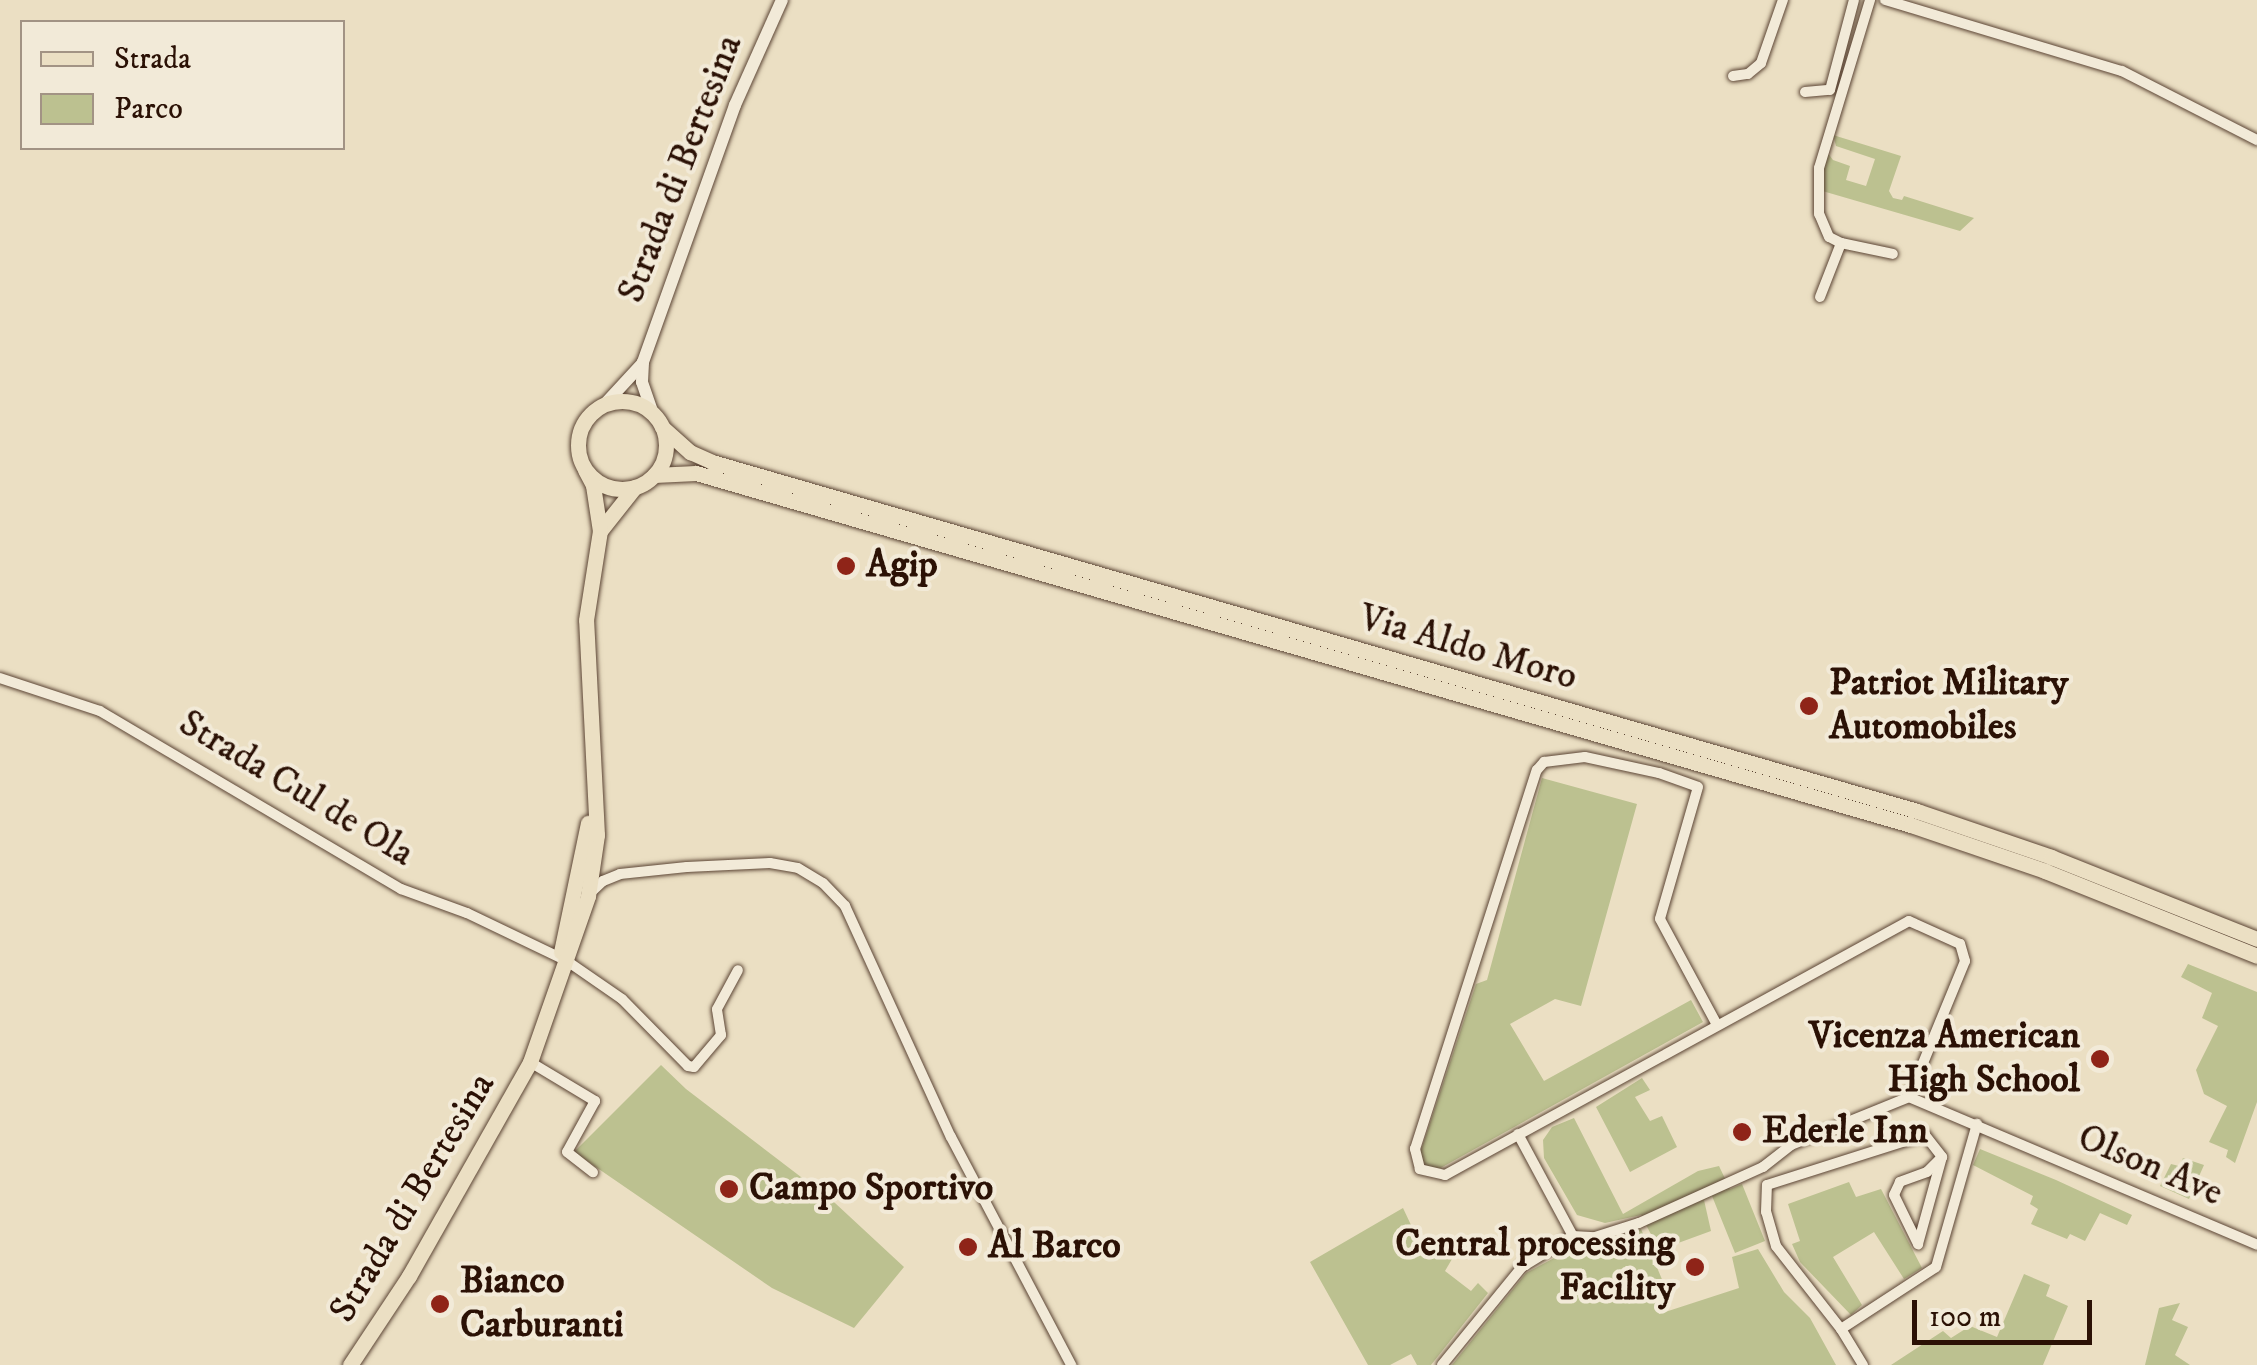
<!DOCTYPE html>
<style>
body{margin:0}
#map{position:relative;width:2257px;height:1365px;overflow:hidden;background:#ebdfc3;font-family:"IM FELL DW Pica",serif}
div>[style]{position:absolute}
.green>*{inset:0;background:#bcc190}
.roads{filter:drop-shadow(0 0 2px #5b4434) drop-shadow(0 0 2px #5b4434)}
.minor>*{height:10px;margin:-5px;padding:0 5px;transform-origin:5px;border-radius:5px;background:#f2ead8}
.tertiary>*{height:12px;margin:-6px;padding:0 6px;transform-origin:6px;border-radius:6px;background:#f2ead8}
.primary>*{height:15px;margin:-7.5px;padding:0 7.5px;transform-origin:7.5px;border-radius:7.5px;background:#ebdfc3}
.primary>.ring{margin:-7.5px;padding:0;box-sizing:content-box;background:none;border:15px solid #ebdfc3;border-radius:50%}
.dots>*{width:28px;height:28px;translate:-50% -50%;box-sizing:border-box;border:5px solid #f2ead8;border-radius:50%}
span{translate:-50% -50%;white-space:nowrap;text-align:center;line-height:1.15;-webkit-text-stroke:8px #f2ead8;paint-order:stroke}
.street-label{font-size:38px;color:#2b1105}
.poi-label{font-size:38px;color:#2b1105;font-weight:700}
.left{translate:0 -50%;text-align:left}
.right{translate:-100% -50%;text-align:right}
.legend{position:absolute;left:20px;top:20px;width:325px;height:130px;box-sizing:border-box;background:#f2ead8;border:2px solid #a29384;margin:0;padding:12px 18px;list-style:none;font-size:30px;color:#2b1105}
.legend li{display:flex;align-items:center;gap:20px;height:50px}
.legend b{width:50px;border:2px solid #a29384}
.scale{position:absolute;left:1912px;top:1300px;width:180px;height:45px;box-sizing:border-box;border:5px solid #2b1105;border-top:0;padding-left:12px;font-size:30px;line-height:35px;white-space:nowrap;color:#2b1105;-webkit-text-stroke:8px #f2ead8;paint-order:stroke}
</style>
<div id="map">
<div class="green">
<div style="clip-path:polygon(1833px 135px,1901px 156px,1889px 191px,1893px 198px,1902px 200px,1904px 196px,1974px 218px,1960px 231px,1819px 190px,1827px 152px,1833px 160px,1850px 166px,1846px 180px,1866px 186px,1875px 159px,1836px 146px)"></div>
<div style="clip-path:polygon(1542px 778px,1637px 804px,1581px 1006px,1555px 999px,1510px 1024px,1544px 1081px,1691px 1000px,1703px 1022px,1437px 1170px,1425px 1165px,1420px 1153px,1476px 984px,1487px 980px)"></div>
<div style="clip-path:polygon(2188px 964px,2257px 992px,2257px 1102px,2235px 1163px,2226px 1157px,2228px 1150px,2209px 1142px,2227px 1106px,2204px 1094px,2196px 1070px,2218px 1026px,2202px 1018px,2212px 993px,2181px 977px)"></div>
<div style="clip-path:polygon(661px 1065px,686px 1089px,835px 1203px,904px 1267px,854px 1328px,772px 1288px,574px 1152px)"></div>
<div style="clip-path:polygon(1642px 1078px,1650px 1090px,1635px 1097px,1650px 1121px,1662px 1116px,1677px 1147px,1630px 1172px,1596px 1107px)"></div>
<div style="clip-path:polygon(1574px 1118px,1623px 1214px,1698px 1171px,1719px 1166px,1730px 1189px,1742px 1184px,1765px 1241px,1735px 1253px,1712px 1196px,1704px 1200px,1711px 1231px,1659px 1250px,1641px 1215px,1605px 1223px,1577px 1215px,1544px 1158px,1543px 1140px,1552px 1127px)"></div>
<div style="clip-path:polygon(1980px 1149px,2056px 1180px,2132px 1215px,2127px 1225px,2100px 1213px,2085px 1241px,2070px 1234px,2067px 1239px,2031px 1224px,2038px 1209px,2030px 1204px,2033px 1196px,1973px 1165px)"></div>
<div style="clip-path:polygon(2183px 1158px,2204px 1165px,2189px 1199px,2160px 1186px,2171px 1164px,2179px 1166px)"></div>
<div style="clip-path:polygon(1849px 1182px,1856px 1197px,1881px 1189px,1922px 1268px,1904px 1279px,1874px 1232px,1833px 1257px,1862px 1305px,1851px 1315px,1800px 1262px,1792px 1244px,1800px 1241px,1788px 1204px)"></div>
<div style="clip-path:polygon(1403px 1208px,1419px 1242px,1441px 1239px,1452px 1259px,1445px 1271px,1471px 1291px,1478px 1283px,1488px 1293px,1431px 1365px,1417px 1365px,1411px 1354px,1390px 1365px,1368px 1365px,1310px 1262px)"></div>
<div style="clip-path:polygon(1641px 1229px,1666px 1289px,1655px 1295px,1659px 1314px,1739px 1288px,1732px 1257px,1758px 1249px,1784px 1292px,1810px 1318px,1836px 1365px,1452px 1365px,1526px 1273px,1556px 1257px)"></div>
<div style="clip-path:polygon(2024px 1274px,2050px 1285px,2046px 1296px,2068px 1306px,2043px 1365px,1891px 1365px,1943px 1331px,1951px 1338px,1970px 1326px,1997px 1337px)"></div>
<div style="clip-path:polygon(2180px 1303px,2172px 1320px,2188px 1327px,2175px 1355px,2190px 1365px,2145px 1365px,2159px 1308px)"></div>
</div>
<div class="roads">
<div class="minor">
<div style="left:1885px;top:0;width:247px;rotate:16.7deg"></div>
<div style="left:2122px;top:71px;width:152px;rotate:27.1deg"></div>
<div style="left:1733px;top:76px;width:15px;rotate:-8deg"></div>
<div style="left:1748px;top:74px;width:17px;rotate:-40deg"></div>
<div style="left:1761px;top:63px;width:67px;rotate:-70.8deg"></div>
<div style="left:1805px;top:92px;width:25px;rotate:-5deg"></div>
<div style="left:1830px;top:90px;width:93px;rotate:-75.1deg"></div>
<div style="left:1841px;top:243px;width:53px;rotate:11.9deg"></div>
<div style="left:1820px;top:297px;width:58px;rotate:-68.7deg"></div>
<div style="left:1841px;top:243px;width:13px;rotate:-153deg"></div>
<div style="left:1829px;top:237px;width:25px;rotate:-113deg"></div>
<div style="left:1819px;top:214px;width:46px;rotate:-90deg"></div>
<div style="left:1819px;top:168px;width:176px;rotate:-73.1deg"></div>
<div style="left:0;top:678px;width:105px;rotate:18.3deg"></div>
<div style="left:100px;top:711px;width:350px;rotate:30.6deg"></div>
<div style="left:401px;top:889px;width:70px;rotate:20deg"></div>
<div style="left:467px;top:913px;width:111px;rotate:25.6deg"></div>
<div style="left:567px;top:961px;width:67px;rotate:34.6deg"></div>
<div style="left:622px;top:999px;width:94px;rotate:45.4deg"></div>
<div style="left:688px;top:1066px;width:6px;rotate:9deg"></div>
<div style="left:694px;top:1067px;width:42px;rotate:-49.8deg"></div>
<div style="left:721px;top:1035px;width:26px;rotate:-99deg"></div>
<div style="left:717px;top:1009px;width:44px;rotate:-61.7deg"></div>
<div style="left:589px;top:894px;width:19px;rotate:-43deg"></div>
<div style="left:603px;top:881px;width:18px;rotate:-22deg"></div>
<div style="left:620px;top:874px;width:67px;rotate:-6deg"></div>
<div style="left:687px;top:867px;width:83px;rotate:-2.8deg"></div>
<div style="left:770px;top:863px;width:28px;rotate:10deg"></div>
<div style="left:798px;top:868px;width:29px;rotate:31deg"></div>
<div style="left:823px;top:883px;width:32px;rotate:46deg"></div>
<div style="left:845px;top:906px;width:254px;rotate:65.4deg"></div>
<div style="left:951px;top:1137px;width:258px;rotate:62.2deg"></div>
<div style="left:530px;top:1062px;width:76px;rotate:31deg"></div>
<div style="left:595px;top:1101px;width:58px;rotate:118.8deg"></div>
<div style="left:567px;top:1152px;width:33px;rotate:38deg"></div>
<div style="left:1909px;top:1097px;width:378px;rotate:23deg"></div>
<div style="left:1518px;top:1134px;width:116px;rotate:61.7deg"></div>
<div style="left:1841px;top:1329px;width:105px;rotate:-128.1deg"></div>
<div style="left:1776px;top:1246px;width:35px;rotate:-106deg"></div>
<div style="left:1766px;top:1212px;width:27px;rotate:-88deg"></div>
<div style="left:1767px;top:1185px;width:166px;rotate:-17.6deg"></div>
<div style="left:1925px;top:1135px;width:28px;rotate:52deg"></div>
<div style="left:1942px;top:1157px;width:21px;rotate:135deg"></div>
<div style="left:1927px;top:1172px;width:29px;rotate:160deg"></div>
<div style="left:1900px;top:1182px;width:14px;rotate:115deg"></div>
<div style="left:1894px;top:1195px;width:55px;rotate:63.9deg"></div>
<div style="left:1918px;top:1244px;width:90px;rotate:-74.6deg"></div>
<div style="left:1442px;top:1365px;width:127px;rotate:-50.8deg"></div>
<div style="left:1522px;top:1267px;width:60px;rotate:-31.3deg"></div>
<div style="left:1573px;top:1236px;width:22px;rotate:3deg"></div>
<div style="left:1595px;top:1237px;width:46px;rotate:-17.7deg"></div>
<div style="left:1639px;top:1223px;width:136px;rotate:-24.3deg"></div>
<div style="left:1763px;top:1167px;width:36px;rotate:-38deg"></div>
<div style="left:1791px;top:1145px;width:127px;rotate:-22.1deg"></div>
<div style="left:1909px;top:1097px;width:147px;rotate:-67.6deg"></div>
<div style="left:1965px;top:961px;width:18px;rotate:-106deg"></div>
<div style="left:1960px;top:944px;width:56px;rotate:-155.7deg"></div>
<div style="left:1909px;top:921px;width:529px;rotate:151.3deg"></div>
<div style="left:1445px;top:1175px;width:26px;rotate:-167deg"></div>
<div style="left:1420px;top:1169px;width:21px;rotate:-104deg"></div>
<div style="left:1415px;top:1149px;width:398px;rotate:-72.2deg"></div>
<div style="left:1537px;top:770px;width:11px;rotate:-49deg"></div>
<div style="left:1544px;top:762px;width:41px;rotate:-7deg"></div>
<div style="left:1585px;top:757px;width:76px;rotate:12.2deg"></div>
<div style="left:1659px;top:773px;width:41px;rotate:19.7deg"></div>
<div style="left:1698px;top:787px;width:137px;rotate:106.1deg"></div>
<div style="left:1660px;top:919px;width:118px;rotate:61.7deg"></div>
<div style="left:1863px;top:1365px;width:42px;rotate:-121.4deg"></div>
<div style="left:1841px;top:1329px;width:113px;rotate:-33.1deg"></div>
<div style="left:1936px;top:1267px;width:149px;rotate:-74deg"></div>
</div>
<div class="tertiary">
<div style="left:604px;top:405px;width:56px;rotate:-47.2deg"></div>
<div style="left:653px;top:414px;width:34px;rotate:-109deg"></div>
<div style="left:642px;top:382px;width:20px;rotate:-87deg"></div>
<div style="left:643px;top:362px;width:273px;rotate:-70.3deg"></div>
<div style="left:735px;top:105px;width:115px;rotate:-65.9deg"></div>
</div>
<div class="primary">
<div class="ring" style="left:578px;top:401px;width:73px;height:73px"></div>
<div style="left:662px;top:427px;width:38px;rotate:42deg"></div>
<div style="left:690px;top:452px;width:24px;rotate:24deg"></div>
<div style="left:712px;top:462px;width:1255px;rotate:16.15deg"></div>
<div style="left:1917px;top:811px;width:142px;rotate:18.9deg"></div>
<div style="left:2051px;top:857px;width:222px;rotate:21.7deg"></div>
<div style="left:654px;top:475px;width:42px;rotate:-2.7deg"></div>
<div style="left:696px;top:473px;width:1265px;rotate:16.16deg"></div>
<div style="left:1911px;top:825px;width:142px;rotate:18.9deg"></div>
<div style="left:2045px;top:871px;width:228px;rotate:21.8deg"></div>
<div style="left:600px;top:531px;width:56px;rotate:-51.5deg"></div>
<div style="left:561px;top:952px;width:132px;rotate:-78.2deg"></div>
<div style="left:350px;top:1365px;width:107px;rotate:-56.5deg"></div>
<div style="left:409px;top:1276px;width:246px;rotate:-60.5deg"></div>
<div style="left:530px;top:1062px;width:176px;rotate:-70.7deg"></div>
<div style="left:588px;top:896px;width:62px;rotate:-81.6deg"></div>
<div style="left:597px;top:835px;width:215px;rotate:-92.9deg"></div>
<div style="left:586px;top:620px;width:90px;rotate:-81.1deg"></div>
<div style="left:600px;top:531px;width:47px;rotate:-98.7deg"></div>
<div style="left:593px;top:485px;width:17px;rotate:-118deg"></div>
</div>
</div>
<div class="dots">
<div style="left:846px;top:566px;background:#8f2418"></div>
<div style="left:1809px;top:706px;background:#8f2418"></div>
<div style="left:2100px;top:1059px;background:#8f2418"></div>
<div style="left:1742px;top:1132px;background:#8f2418"></div>
<div style="left:729px;top:1189px;background:#8f2418"></div>
<div style="left:968px;top:1247px;background:#8f2418"></div>
<div style="left:1695px;top:1267px;background:#8f2418"></div>
<div style="left:440px;top:1304px;background:#8f2418"></div>
</div>
<div class="street-label">
<span style="left:681px;top:169px;rotate:-69deg">Strada di Bertesina</span>
<span style="left:1468px;top:648px;rotate:16deg">Via Aldo Moro</span>
<span style="left:296px;top:789px;rotate:31deg">Strada Cul de Ola</span>
<span style="left:2150px;top:1166px;rotate:23deg">Olson Ave</span>
<span style="left:413px;top:1198px;rotate:-59deg">Strada di Bertesina</span>
</div>
<div class="poi-label">
<span class="left" style="left:866px;top:566px">Agip</span>
<span class="left" style="left:1829px;top:706px">Patriot Military<br>Automobiles</span>
<span class="right" style="left:2080px;top:1059px">Vicenza American<br>High School</span>
<span class="left" style="left:1762px;top:1132px">Ederle Inn</span>
<span class="left" style="left:749px;top:1189px">Campo Sportivo</span>
<span class="right" style="left:1675px;top:1267px">Central processing<br>Facility</span>
<span class="left" style="left:988px;top:1247px">Al Barco</span>
<span class="left" style="left:460px;top:1304px">Bianco<br>Carburanti</span>
</div>
<ul class="legend">
<li><b style="height:12px;background:#ebdfc3"></b>Strada</li>
<li><b style="height:28px;background:#bcc190"></b>Parco</li>
</ul>
<div class="scale">100 m</div>
</div>
